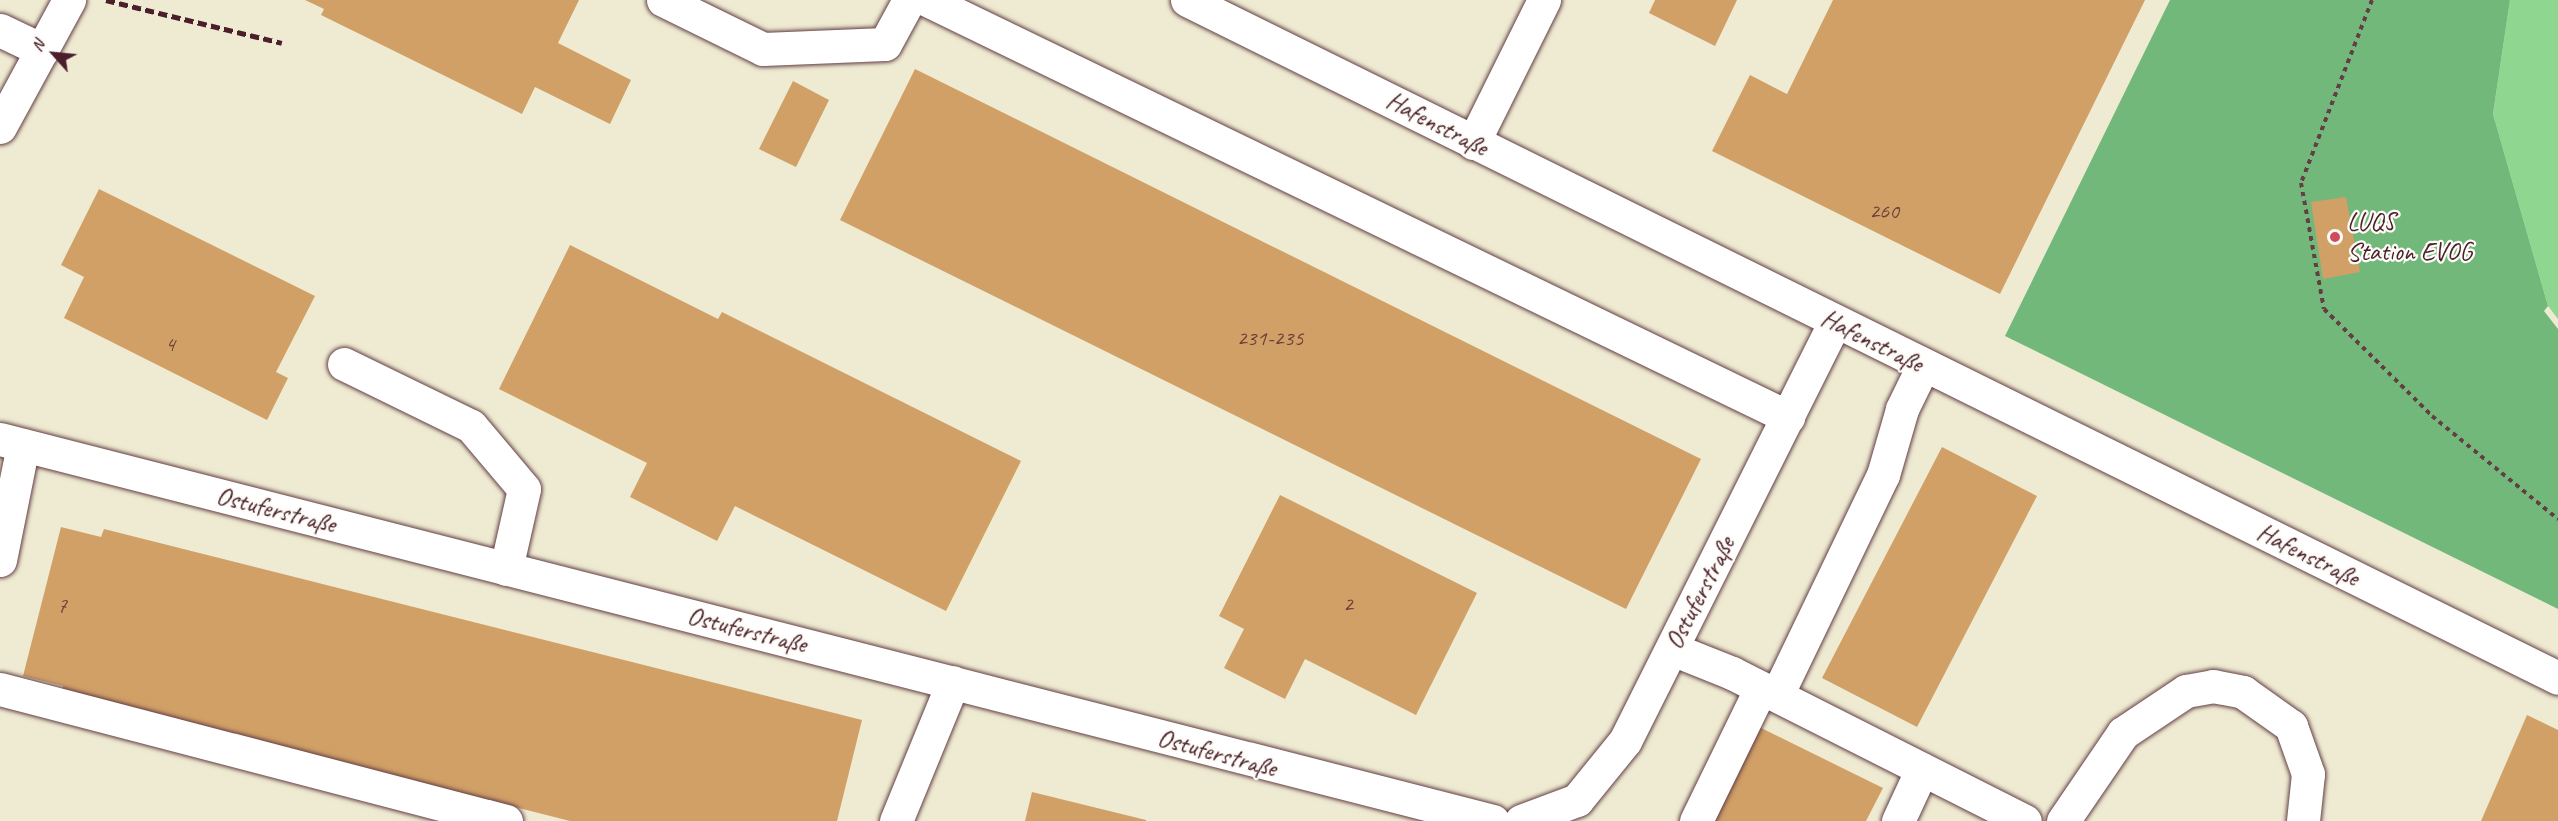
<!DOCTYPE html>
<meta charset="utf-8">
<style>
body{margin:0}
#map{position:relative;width:2558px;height:821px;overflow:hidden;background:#efebd2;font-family:Caveat,sans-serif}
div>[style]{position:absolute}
.green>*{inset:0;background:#8fd791}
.forest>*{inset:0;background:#73b87b}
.building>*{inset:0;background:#d1a067}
.path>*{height:4px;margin-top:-2px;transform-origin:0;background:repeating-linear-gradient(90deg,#633e44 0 4.5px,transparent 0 9px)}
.roads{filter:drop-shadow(0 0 2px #633e44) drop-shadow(0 0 2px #633e44)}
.minor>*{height:33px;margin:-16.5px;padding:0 16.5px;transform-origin:16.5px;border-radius:16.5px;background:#fff}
.rail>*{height:4.5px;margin-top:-2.25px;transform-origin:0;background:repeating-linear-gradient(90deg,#4a1f2b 0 9px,transparent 0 13.5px)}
.dots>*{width:16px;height:16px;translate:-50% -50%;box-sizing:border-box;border:3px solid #fdfcf7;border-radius:50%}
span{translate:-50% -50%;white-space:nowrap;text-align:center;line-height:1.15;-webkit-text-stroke:4.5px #fdfcf7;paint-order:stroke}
.number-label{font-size:22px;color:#6c3f3a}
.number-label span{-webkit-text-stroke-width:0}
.street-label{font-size:26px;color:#4a1f2b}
.poi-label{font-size:26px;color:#4a1f2b}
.left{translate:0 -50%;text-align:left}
.north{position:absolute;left:24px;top:24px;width:60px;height:60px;-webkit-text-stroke:4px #fdfcf7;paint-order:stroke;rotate:297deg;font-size:16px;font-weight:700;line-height:24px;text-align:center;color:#4a1f2b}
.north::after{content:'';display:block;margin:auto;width:21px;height:27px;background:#4a1f2b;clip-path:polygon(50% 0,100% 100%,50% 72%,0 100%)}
</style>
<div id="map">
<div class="green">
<div style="clip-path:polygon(2510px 0,2558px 0,2558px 319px,2548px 306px,2493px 114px)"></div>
</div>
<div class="forest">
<div style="clip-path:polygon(2170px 0,2510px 0,2493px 114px,2548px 306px,2544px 311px,2558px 329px,2558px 609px,2005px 336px)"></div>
</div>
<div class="building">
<div style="clip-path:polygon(305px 0,579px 0,558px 43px,631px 80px,610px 124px,535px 87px,522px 114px,321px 15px,324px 9px)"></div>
<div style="clip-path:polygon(1655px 0,1737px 0,1715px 46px,1649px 13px)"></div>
<div style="clip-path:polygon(1833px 0,2145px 0,2000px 294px,1712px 151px,1750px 75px,1787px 94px)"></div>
<div style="clip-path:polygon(915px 69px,1701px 459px,1626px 609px,840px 220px)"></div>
<div style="clip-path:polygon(793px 81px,829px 100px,796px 167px,759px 149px)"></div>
<div style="clip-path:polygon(99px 189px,315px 296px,276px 372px,288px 378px,267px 420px,64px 318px,84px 277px,61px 265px)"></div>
<div style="clip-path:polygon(2346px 197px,2360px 272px,2323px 279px,2311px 202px)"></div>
<div style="clip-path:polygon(570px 245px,718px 319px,722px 312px,1021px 461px,946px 611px,735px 506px,717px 541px,630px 497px,647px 463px,499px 389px)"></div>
<div style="clip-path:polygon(1942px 447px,2037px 496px,1917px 727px,1822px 678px)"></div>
<div style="clip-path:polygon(1280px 495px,1477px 593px,1416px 715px,1305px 659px,1285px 699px,1224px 668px,1244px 629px,1219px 616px)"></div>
<div style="clip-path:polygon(61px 527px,101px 537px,104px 529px,862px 720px,837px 821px,570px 821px,62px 692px,63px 686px,23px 676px)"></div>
<div style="clip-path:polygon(2527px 715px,2558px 730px,2558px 821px,2481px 821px)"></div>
<div style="clip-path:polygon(1755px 725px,1883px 788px,1866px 821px,1708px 821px)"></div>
<div style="clip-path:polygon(1032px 792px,1146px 820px,1146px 821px,1025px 821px)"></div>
</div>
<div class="path">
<div style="left:2372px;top:0;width:196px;rotate:111.2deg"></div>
<div style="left:2301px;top:183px;width:128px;rotate:79.7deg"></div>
<div style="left:2324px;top:309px;width:152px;rotate:44.7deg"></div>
<div style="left:2432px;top:416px;width:163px;rotate:39.3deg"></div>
</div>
<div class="roads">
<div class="minor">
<div style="left:663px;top:0;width:111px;rotate:26.1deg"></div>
<div style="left:763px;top:49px;width:122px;rotate:-2.3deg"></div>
<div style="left:885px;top:44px;width:50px;rotate:-61.4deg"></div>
<div style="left:927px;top:0;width:957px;rotate:25.84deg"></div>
<div style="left:1187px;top:0;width:1529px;rotate:26.31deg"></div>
<div style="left:0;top:30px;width:47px;rotate:25.5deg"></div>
<div style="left:0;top:127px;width:145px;rotate:-61.5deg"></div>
<div style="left:1473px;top:143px;width:160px;rotate:-63.6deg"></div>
<div style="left:344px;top:364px;width:141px;rotate:26deg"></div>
<div style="left:471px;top:426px;width:82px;rotate:49.9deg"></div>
<div style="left:524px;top:489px;width:82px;rotate:102.7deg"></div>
<div style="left:0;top:439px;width:1541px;rotate:14.35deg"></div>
<div style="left:0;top:560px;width:117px;rotate:-78.7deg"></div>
<div style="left:1672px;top:649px;width:65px;rotate:21.8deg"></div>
<div style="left:1732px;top:673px;width:328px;rotate:26.8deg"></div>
<div style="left:0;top:689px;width:523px;rotate:14.62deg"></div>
<div style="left:1777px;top:695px;width:244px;rotate:-64.3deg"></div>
<div style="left:1883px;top:475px;width:69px;rotate:-73.9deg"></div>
<div style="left:1902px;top:409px;width:48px;rotate:-64deg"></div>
<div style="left:896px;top:821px;width:150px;rotate:-67.7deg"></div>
<div style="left:1521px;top:821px;width:60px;rotate:-20.6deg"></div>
<div style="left:1577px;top:800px;width:76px;rotate:-50.9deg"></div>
<div style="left:1625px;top:741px;width:467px;rotate:-63.4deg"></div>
<div style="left:1696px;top:821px;width:148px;rotate:-64deg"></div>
<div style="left:1898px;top:821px;width:57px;rotate:-65.2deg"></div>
<div style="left:2063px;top:821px;width:107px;rotate:-55.7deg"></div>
<div style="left:2123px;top:733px;width:76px;rotate:-33.7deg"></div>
<div style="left:2186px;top:691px;width:27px;rotate:-10deg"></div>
<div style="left:2213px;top:686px;width:31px;rotate:11deg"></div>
<div style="left:2243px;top:692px;width:59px;rotate:35.3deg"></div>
<div style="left:2291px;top:726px;width:51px;rotate:70.5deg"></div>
<div style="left:2308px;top:774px;width:47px;rotate:96.1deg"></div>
</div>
</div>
<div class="rail">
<div style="left:106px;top:0;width:181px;rotate:13.7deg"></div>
</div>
<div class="dots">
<div style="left:2335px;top:237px;background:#d1495b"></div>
</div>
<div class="number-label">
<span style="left:1884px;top:212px">260</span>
<span style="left:1270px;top:339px">231-235</span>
<span style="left:170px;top:345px">4</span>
<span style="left:1348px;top:605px">2</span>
<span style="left:62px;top:606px">7</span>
</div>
<div class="street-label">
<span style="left:1437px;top:124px;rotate:27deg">Hafenstraße</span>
<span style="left:1872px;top:341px;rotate:26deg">Hafenstraße</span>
<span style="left:276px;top:510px;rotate:14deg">Ostuferstraße</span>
<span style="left:2308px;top:555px;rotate:26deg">Hafenstraße</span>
<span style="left:1700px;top:593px;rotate:-63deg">Ostuferstraße</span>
<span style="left:747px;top:630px;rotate:14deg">Ostuferstraße</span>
<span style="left:1217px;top:753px;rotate:15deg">Ostuferstraße</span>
</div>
<div class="poi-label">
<span class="left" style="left:2347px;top:237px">LUQS<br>Station EVOG</span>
</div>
<div class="north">N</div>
</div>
